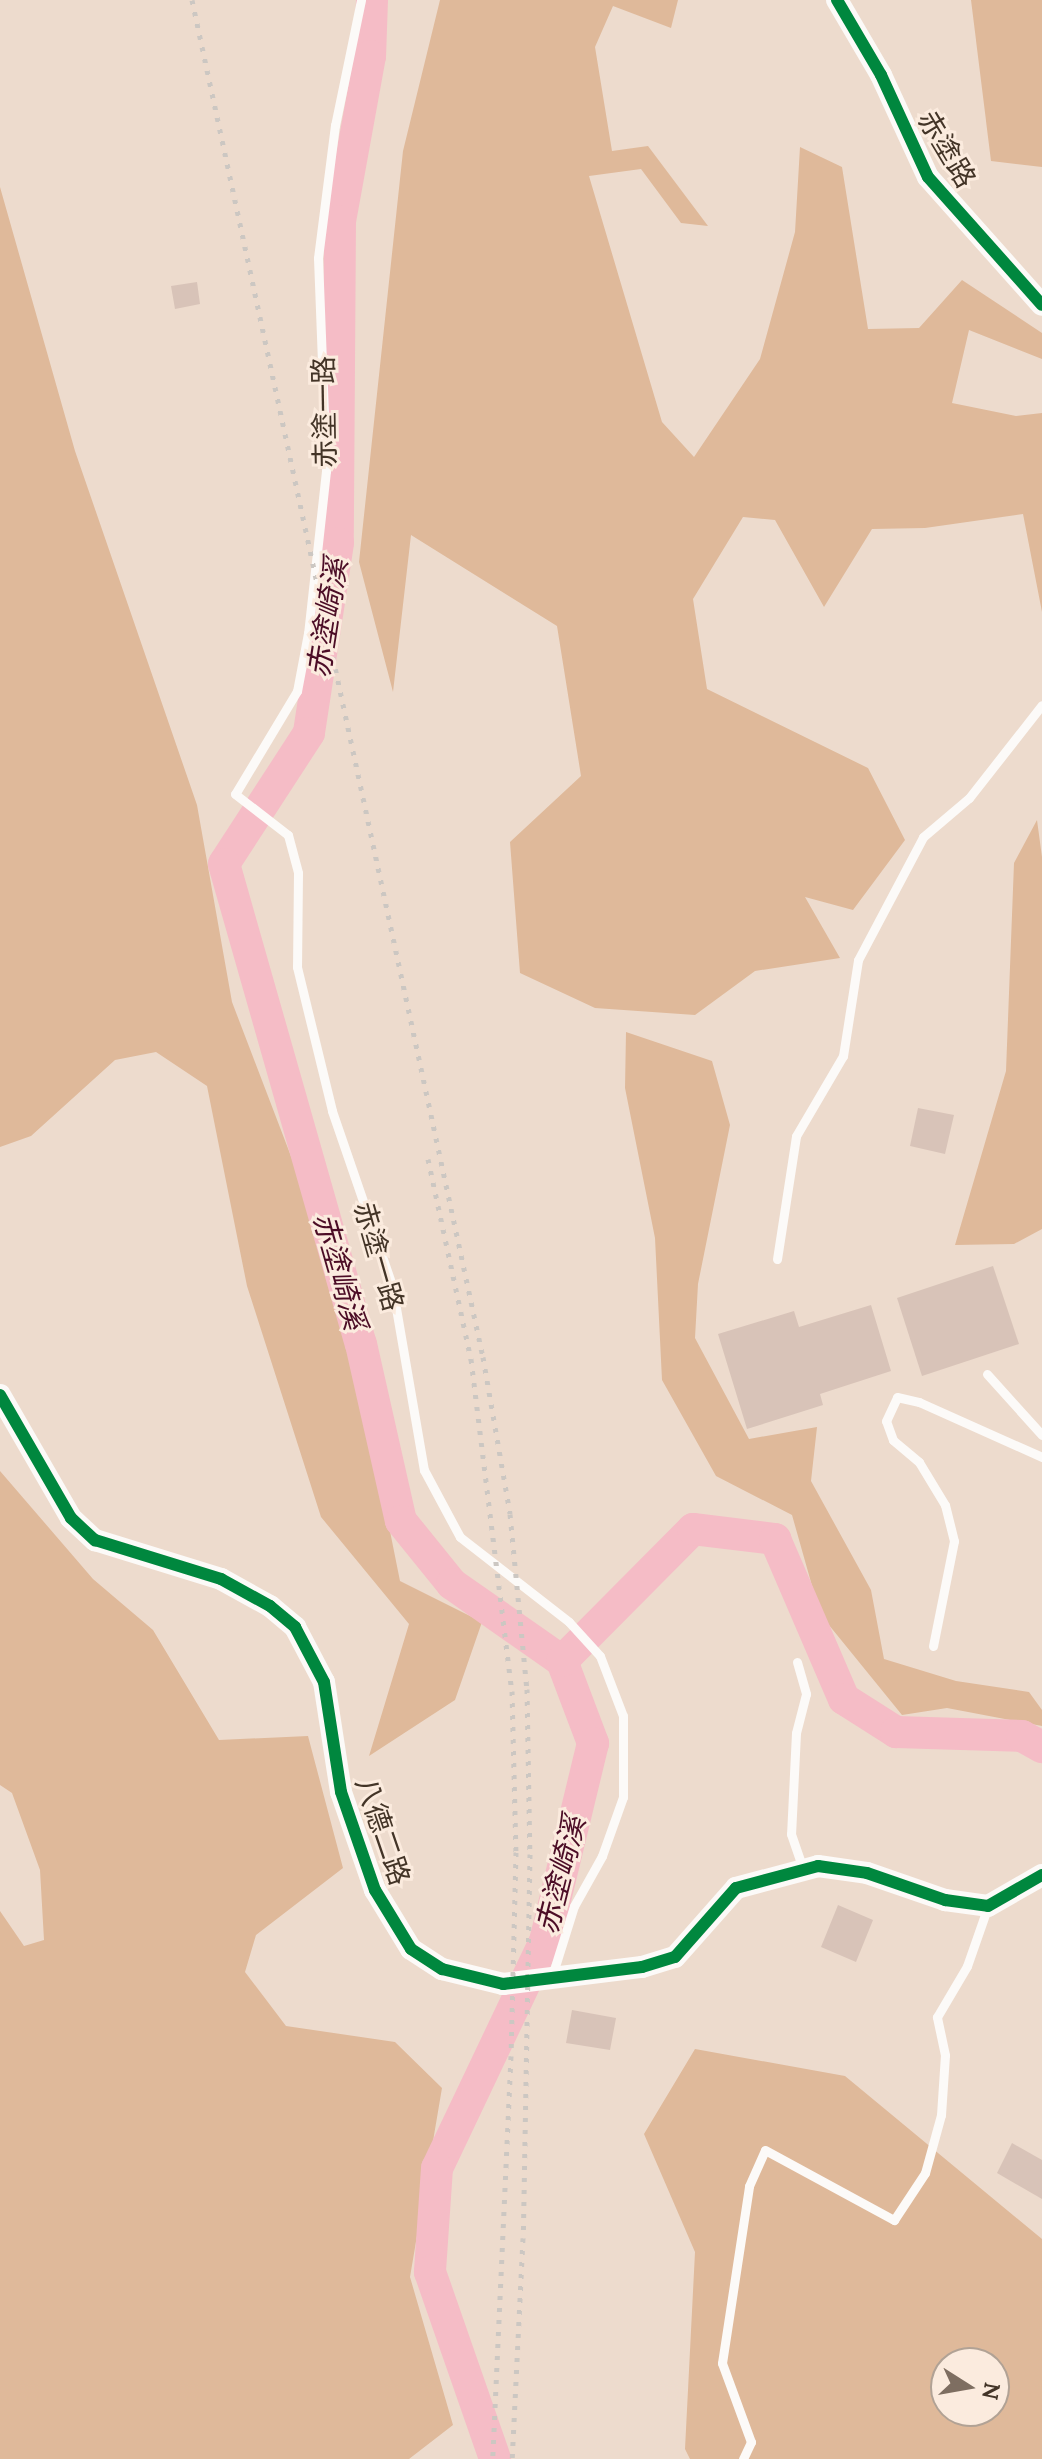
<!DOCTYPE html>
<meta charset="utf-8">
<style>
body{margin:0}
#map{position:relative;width:1042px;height:2459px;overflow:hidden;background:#eddbcd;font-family:Lora,"Noto Sans TC",serif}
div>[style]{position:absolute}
.forest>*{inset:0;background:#dfb99a}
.river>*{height:32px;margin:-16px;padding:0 16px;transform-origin:16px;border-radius:16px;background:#f5bcc6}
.building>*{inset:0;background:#d8c3b8}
.service>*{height:9px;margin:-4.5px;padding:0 4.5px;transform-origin:4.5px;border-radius:4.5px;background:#fcfaf8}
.tertiary>*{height:22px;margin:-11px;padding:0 11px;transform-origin:11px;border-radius:11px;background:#fcfaf8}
.rail>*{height:5px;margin-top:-2.5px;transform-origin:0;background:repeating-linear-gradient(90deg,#ccc7c2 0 4px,transparent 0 12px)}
.cycleway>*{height:12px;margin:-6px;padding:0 6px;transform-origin:6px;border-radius:6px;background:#00873e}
span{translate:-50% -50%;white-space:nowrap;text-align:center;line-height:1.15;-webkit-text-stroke:6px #fbebde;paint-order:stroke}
.street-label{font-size:28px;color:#433427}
.water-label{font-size:30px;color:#4c0d26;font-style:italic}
.north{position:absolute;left:930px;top:2347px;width:80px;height:80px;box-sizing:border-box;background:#fbebde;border:2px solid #b1a295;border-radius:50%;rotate:101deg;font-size:22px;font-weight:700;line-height:32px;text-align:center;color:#433427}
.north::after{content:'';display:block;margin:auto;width:28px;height:36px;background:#7e6e61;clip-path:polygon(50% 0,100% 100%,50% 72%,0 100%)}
</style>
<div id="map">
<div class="forest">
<div style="clip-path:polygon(440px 0,678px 0,671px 28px,613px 6px,595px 47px,612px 151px,648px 146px,708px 226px,681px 223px,641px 169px,589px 176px,662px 422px,694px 457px,760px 359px,795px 232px,800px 147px,842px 167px,868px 329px,919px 328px,962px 280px,1042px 333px,1042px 359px,969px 330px,952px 403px,1016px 416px,1042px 413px,1042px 612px,1023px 514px,925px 528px,872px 529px,824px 607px,775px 520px,743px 517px,693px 599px,707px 689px,868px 768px,905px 840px,853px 910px,805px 897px,840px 958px,755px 971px,695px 1015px,595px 1008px,520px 973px,510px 842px,581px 776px,557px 626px,411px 535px,393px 692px,359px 562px,403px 151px)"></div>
<div style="clip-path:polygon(971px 0,1042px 0,1042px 167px,991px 161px)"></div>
<div style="clip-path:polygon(0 187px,75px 451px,197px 805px,232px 1002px,341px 1287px,400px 1581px,482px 1622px,455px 1700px,369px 1756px,409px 1624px,321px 1517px,247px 1286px,207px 1086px,156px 1052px,115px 1060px,31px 1136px,0 1147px)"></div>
<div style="clip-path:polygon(1037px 820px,1042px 857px,1042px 1229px,1014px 1244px,955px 1245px,1006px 1071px,1014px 863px)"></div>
<div style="clip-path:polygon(626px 1032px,712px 1061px,730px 1125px,698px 1284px,695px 1338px,749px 1439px,817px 1427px,811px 1481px,871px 1590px,884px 1659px,956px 1681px,1029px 1692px,1042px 1710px,1042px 1726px,947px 1708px,902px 1715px,820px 1614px,792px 1515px,716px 1476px,662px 1380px,655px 1238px,625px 1088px)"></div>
<div style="clip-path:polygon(0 1471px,93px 1579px,153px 1630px,219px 1740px,308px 1736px,343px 1868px,256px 1935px,245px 1972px,286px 2026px,395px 2042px,442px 2088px,410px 2277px,453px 2425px,409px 2459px,0 2459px,0 1911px,24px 1946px,44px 1940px,40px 1870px,12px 1793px,0 1785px)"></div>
<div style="clip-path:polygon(evenodd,695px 2049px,845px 2076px,1042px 2239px,1042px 2459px,690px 2459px,685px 2449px,695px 2252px,644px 2134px,695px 2049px,946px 2363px,994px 2363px,994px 2411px,946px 2411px,946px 2363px)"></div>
</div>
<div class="river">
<div style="left:372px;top:0;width:56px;rotate:92deg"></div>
<div style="left:370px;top:56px;width:168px;rotate:100.3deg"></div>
<div style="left:340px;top:221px;width:322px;rotate:90.4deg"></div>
<div style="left:338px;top:543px;width:192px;rotate:98.7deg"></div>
<div style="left:309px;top:733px;width:156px;rotate:123deg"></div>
<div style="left:224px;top:864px;width:499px;rotate:74.1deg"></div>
<div style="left:361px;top:1344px;width:181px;rotate:77.3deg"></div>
<div style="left:401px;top:1521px;width:81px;rotate:51deg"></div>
<div style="left:452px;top:1584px;width:134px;rotate:35deg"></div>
<div style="left:562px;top:1661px;width:88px;rotate:69.3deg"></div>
<div style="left:593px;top:1743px;width:204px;rotate:103.6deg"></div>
<div style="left:545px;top:1941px;width:251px;rotate:115.4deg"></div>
<div style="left:437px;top:2168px;width:104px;rotate:93.9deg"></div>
<div style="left:430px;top:2272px;width:198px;rotate:70.8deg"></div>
<div style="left:562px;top:1661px;width:186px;rotate:-45.2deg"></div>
<div style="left:693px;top:1529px;width:83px;rotate:7deg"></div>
<div style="left:775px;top:1539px;width:174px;rotate:66.7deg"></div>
<div style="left:844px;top:1699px;width:62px;rotate:32.4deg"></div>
<div style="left:896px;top:1732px;width:126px;rotate:1.8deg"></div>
<div style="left:1022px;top:1736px;width:23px;rotate:29deg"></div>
</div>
<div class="building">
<div style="clip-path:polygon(197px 282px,200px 304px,175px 309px,171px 286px)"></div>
<div style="clip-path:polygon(918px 1108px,954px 1115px,945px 1154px,910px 1146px)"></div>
<div style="clip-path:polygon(993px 1266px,1019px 1344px,922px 1376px,897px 1298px)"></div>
<div style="clip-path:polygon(871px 1305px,891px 1371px,820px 1394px,823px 1405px,747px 1429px,718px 1334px,794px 1311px,799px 1327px)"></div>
<div style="clip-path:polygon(838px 1905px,873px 1920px,856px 1962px,821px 1947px)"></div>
<div style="clip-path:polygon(572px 2010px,616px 2018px,610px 2050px,566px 2043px)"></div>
<div style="clip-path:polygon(1012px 2143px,1042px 2160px,1042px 2199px,997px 2173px)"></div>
</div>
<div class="service">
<div style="left:361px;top:0;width:128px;rotate:101.7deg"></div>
<div style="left:335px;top:125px;width:134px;rotate:97.3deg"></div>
<div style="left:318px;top:258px;width:213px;rotate:87.8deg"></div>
<div style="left:326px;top:471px;width:163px;rotate:96.3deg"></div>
<div style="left:308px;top:633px;width:59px;rotate:100.7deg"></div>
<div style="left:297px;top:691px;width:120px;rotate:121deg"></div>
<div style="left:235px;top:794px;width:67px;rotate:37.7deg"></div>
<div style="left:288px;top:835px;width:39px;rotate:75deg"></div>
<div style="left:298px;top:873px;width:94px;rotate:90.6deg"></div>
<div style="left:297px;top:967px;width:148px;rotate:76.3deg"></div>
<div style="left:332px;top:1111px;width:184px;rotate:71deg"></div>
<div style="left:392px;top:1285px;width:188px;rotate:80.2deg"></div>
<div style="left:424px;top:1470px;width:76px;rotate:61.8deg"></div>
<div style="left:460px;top:1537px;width:138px;rotate:37.9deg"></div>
<div style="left:569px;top:1622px;width:46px;rotate:47.6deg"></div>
<div style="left:600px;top:1656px;width:64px;rotate:69deg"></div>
<div style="left:623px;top:1716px;width:81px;rotate:90deg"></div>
<div style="left:623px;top:1797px;width:63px;rotate:109.6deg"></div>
<div style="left:602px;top:1856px;width:57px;rotate:119.2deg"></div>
<div style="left:574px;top:1906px;width:73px;rotate:107.4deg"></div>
<div style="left:777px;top:1259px;width:124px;rotate:-81.2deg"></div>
<div style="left:796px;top:1136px;width:93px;rotate:-59.6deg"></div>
<div style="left:843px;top:1056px;width:97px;rotate:-81.1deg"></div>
<div style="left:858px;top:960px;width:139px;rotate:-62.1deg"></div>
<div style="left:923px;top:837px;width:60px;rotate:-40.3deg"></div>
<div style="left:969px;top:798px;width:118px;rotate:-51.9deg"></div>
<div style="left:987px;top:1374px;width:82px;rotate:48deg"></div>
<div style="left:933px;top:1646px;width:107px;rotate:-78.7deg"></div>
<div style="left:954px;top:1541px;width:37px;rotate:-104deg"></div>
<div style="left:945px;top:1505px;width:50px;rotate:-121.2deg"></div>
<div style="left:919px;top:1462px;width:34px;rotate:-140deg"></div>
<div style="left:893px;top:1440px;width:20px;rotate:-110deg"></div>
<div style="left:886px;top:1421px;width:26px;rotate:-65deg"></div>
<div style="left:897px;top:1397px;width:23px;rotate:13deg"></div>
<div style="left:919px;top:1402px;width:135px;rotate:24.1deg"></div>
<div style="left:797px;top:1662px;width:33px;rotate:74deg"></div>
<div style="left:806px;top:1694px;width:40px;rotate:104.4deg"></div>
<div style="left:796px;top:1733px;width:101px;rotate:92.8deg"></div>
<div style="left:791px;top:1834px;width:37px;rotate:71deg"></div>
<div style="left:743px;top:2459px;width:19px;rotate:-65deg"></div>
<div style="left:751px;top:2442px;width:84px;rotate:-110.2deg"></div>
<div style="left:722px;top:2363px;width:179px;rotate:-81.3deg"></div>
<div style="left:749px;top:2186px;width:39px;rotate:-66deg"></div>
<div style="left:765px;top:2150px;width:147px;rotate:28.5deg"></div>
<div style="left:894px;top:2220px;width:56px;rotate:-56.6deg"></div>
<div style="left:925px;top:2173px;width:60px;rotate:-74.6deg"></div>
<div style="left:941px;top:2115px;width:60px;rotate:-86.2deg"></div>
<div style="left:945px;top:2055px;width:39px;rotate:-102deg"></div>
<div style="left:937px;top:2017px;width:59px;rotate:-59.5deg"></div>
<div style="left:967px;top:1966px;width:64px;rotate:-70.7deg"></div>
</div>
<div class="tertiary">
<div style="left:837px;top:0;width:87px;rotate:59.6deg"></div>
<div style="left:881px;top:75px;width:112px;rotate:65.3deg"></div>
<div style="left:928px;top:177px;width:171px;rotate:48.3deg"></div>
<div style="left:0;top:1395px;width:142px;rotate:60deg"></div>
<div style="left:71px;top:1518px;width:33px;rotate:43deg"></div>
<div style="left:95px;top:1540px;width:132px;rotate:17.2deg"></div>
<div style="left:221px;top:1579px;width:56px;rotate:28.9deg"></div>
<div style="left:270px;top:1606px;width:33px;rotate:40deg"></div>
<div style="left:295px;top:1627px;width:62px;rotate:62.2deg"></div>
<div style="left:324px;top:1682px;width:111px;rotate:81.2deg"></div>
<div style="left:341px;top:1792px;width:104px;rotate:70.9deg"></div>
<div style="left:375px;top:1890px;width:69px;rotate:58.6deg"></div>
<div style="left:411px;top:1949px;width:37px;rotate:33deg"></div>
<div style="left:442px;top:1969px;width:63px;rotate:13.8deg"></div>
<div style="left:503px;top:1984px;width:140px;rotate:-7deg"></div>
<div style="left:642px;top:1967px;width:34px;rotate:-17deg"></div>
<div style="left:675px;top:1957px;width:92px;rotate:-48.5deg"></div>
<div style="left:736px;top:1888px;width:85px;rotate:-15deg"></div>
<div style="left:818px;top:1866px;width:49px;rotate:8.1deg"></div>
<div style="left:867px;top:1873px;width:83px;rotate:19.1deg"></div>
<div style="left:945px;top:1900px;width:43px;rotate:7.9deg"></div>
<div style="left:988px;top:1906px;width:62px;rotate:-29.9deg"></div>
</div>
<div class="rail">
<div style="left:192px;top:0;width:1388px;rotate:77.9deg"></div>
<div style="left:483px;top:1357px;width:159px;rotate:80.2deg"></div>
<div style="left:510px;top:1514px;width:176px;rotate:84.5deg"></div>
<div style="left:527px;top:1689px;width:165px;rotate:89deg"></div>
<div style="left:530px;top:1854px;width:384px;rotate:91deg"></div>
<div style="left:523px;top:2238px;width:221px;rotate:92.8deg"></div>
<div style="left:428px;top:1159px;width:205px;rotate:77.9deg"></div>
<div style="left:471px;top:1359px;width:335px;rotate:83deg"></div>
<div style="left:512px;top:1691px;width:161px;rotate:88.6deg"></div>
<div style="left:516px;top:1852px;width:204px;rotate:91.4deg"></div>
<div style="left:511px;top:2056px;width:403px;rotate:92.6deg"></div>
</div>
<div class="cycleway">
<div style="left:837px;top:0;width:87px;rotate:59.6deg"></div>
<div style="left:881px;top:75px;width:112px;rotate:65.3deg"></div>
<div style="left:928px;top:177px;width:171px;rotate:48.3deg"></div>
<div style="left:0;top:1395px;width:142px;rotate:60deg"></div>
<div style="left:71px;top:1518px;width:33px;rotate:43deg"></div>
<div style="left:95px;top:1540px;width:132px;rotate:17.2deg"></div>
<div style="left:221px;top:1579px;width:56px;rotate:28.9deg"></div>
<div style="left:270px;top:1606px;width:33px;rotate:40deg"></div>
<div style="left:295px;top:1627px;width:62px;rotate:62.2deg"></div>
<div style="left:324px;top:1682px;width:111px;rotate:81.2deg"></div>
<div style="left:341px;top:1792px;width:104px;rotate:70.9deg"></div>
<div style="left:375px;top:1890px;width:69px;rotate:58.6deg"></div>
<div style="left:411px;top:1949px;width:37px;rotate:33deg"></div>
<div style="left:442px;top:1969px;width:63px;rotate:13.8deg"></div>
<div style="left:503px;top:1984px;width:140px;rotate:-7deg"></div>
<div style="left:642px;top:1967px;width:34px;rotate:-17deg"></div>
<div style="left:675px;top:1957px;width:92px;rotate:-48.5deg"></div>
<div style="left:736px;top:1888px;width:85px;rotate:-15deg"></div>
<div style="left:818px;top:1866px;width:49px;rotate:8.1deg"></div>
<div style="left:867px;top:1873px;width:83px;rotate:19.1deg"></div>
<div style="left:945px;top:1900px;width:43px;rotate:7.9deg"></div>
<div style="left:988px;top:1906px;width:62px;rotate:-29.9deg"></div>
</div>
<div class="street-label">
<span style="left:947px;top:149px;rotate:59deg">赤塗路</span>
<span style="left:324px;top:412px;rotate:-91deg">赤塗一路</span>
<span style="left:379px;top:1256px;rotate:74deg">赤塗一路</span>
<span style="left:383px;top:1831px;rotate:71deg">八德二路</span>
</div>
<div class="water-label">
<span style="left:327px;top:618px;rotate:-81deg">赤塗崎溪</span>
<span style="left:340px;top:1271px;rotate:74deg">赤塗崎溪</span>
<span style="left:560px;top:1875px;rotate:-76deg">赤塗崎溪</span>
</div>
<div class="north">N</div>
</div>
